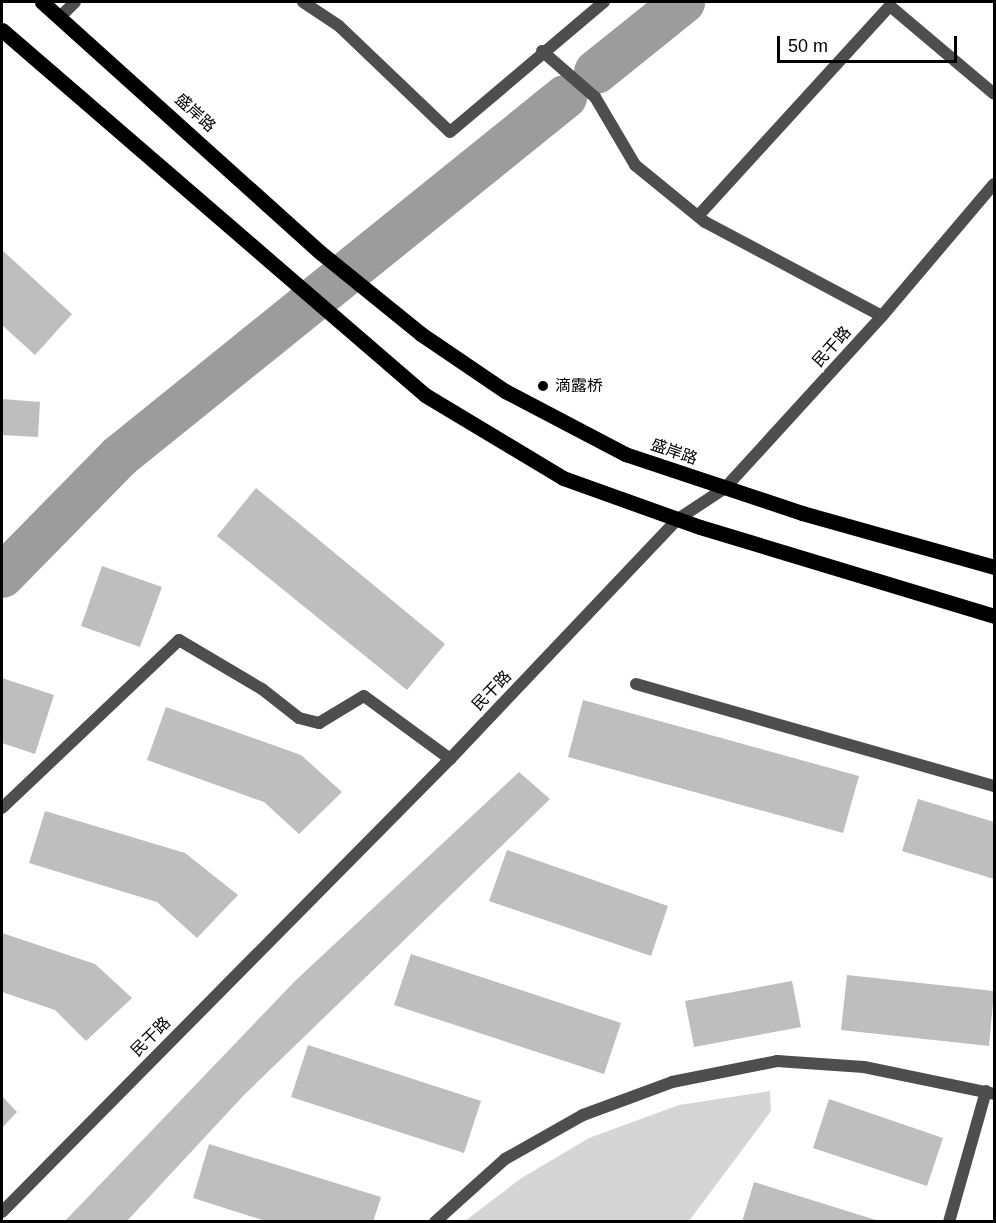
<!DOCTYPE html>
<meta charset="utf-8">
<style>
body{margin:0}
#map{position:relative;width:996px;height:1223px;overflow:hidden;background:#fff;font-family:Helvetica,"Noto Sans SC",sans-serif}
div>[style]{position:absolute}
.green>*{inset:0;background:#d5d5d5}
.river>*{height:44px;margin:-22px;padding:0 22px;transform-origin:22px;border-radius:22px;background:#9c9c9c}
.building>*{inset:0;background:#bebebe}
.service>*{height:12px;margin:-6px;padding:0 6px;transform-origin:6px;border-radius:6px;background:#4e4e4e}
.minor>*{height:12px;margin:-6px;padding:0 6px;transform-origin:6px;border-radius:6px;background:#4e4e4e}
.primary>*{height:15px;margin:-7.5px;padding:0 7.5px;transform-origin:7.5px;border-radius:7.5px;background:#000}
.dots>*{width:16px;height:16px;translate:-50% -50%;box-sizing:border-box;border:3px solid #fff;border-radius:50%}
span{translate:-50% -50%;white-space:nowrap;text-align:center;line-height:1.15;-webkit-text-stroke:6px #fff;paint-order:stroke}
.street-label{font-size:16px;color:#000}
.poi-label{font-size:16px;color:#000}
.left{translate:0 -50%;text-align:left}
.frame{position:absolute;inset:0;border:3px solid #000;pointer-events:none}
.scale{position:absolute;left:777px;top:36px;width:180px;height:27px;box-sizing:border-box;border:3px solid #000;border-top:0;padding-left:8px;font-size:18px;line-height:21px;white-space:nowrap;color:#000;-webkit-text-stroke:4px #fff;paint-order:stroke}
</style>
<div id="map">
<div class="green">
<div style="clip-path:polygon(770px 1091px,771px 1111px,689px 1221px,465px 1221px,520px 1179px,589px 1138px,679px 1105px)"></div>
</div>
<div class="river">
<div style="left:596px;top:72px;width:112px;rotate:-38.8deg"></div>
<div style="left:2px;top:576px;width:168px;rotate:-45.5deg"></div>
<div style="left:120px;top:456px;width:572px;rotate:-38.89deg"></div>
</div>
<div class="building">
<div style="clip-path:polygon(2px 250px,72px 314px,35px 355px,2px 325px)"></div>
<div style="clip-path:polygon(2px 399px,40px 402px,38px 437px,2px 435px)"></div>
<div style="clip-path:polygon(256px 488px,445px 644px,407px 690px,217px 536px)"></div>
<div style="clip-path:polygon(102px 566px,162px 587px,140px 647px,81px 626px)"></div>
<div style="clip-path:polygon(2px 678px,54px 695px,35px 754px,2px 743px)"></div>
<div style="clip-path:polygon(583px 700px,859px 776px,843px 833px,568px 757px)"></div>
<div style="clip-path:polygon(166px 707px,301px 755px,342px 792px,299px 834px,264px 802px,147px 760px)"></div>
<div style="clip-path:polygon(519px 772px,550px 799px,244px 1095px,126px 1222px,64px 1222px,295px 981px)"></div>
<div style="clip-path:polygon(918px 799px,994px 822px,994px 879px,902px 851px)"></div>
<div style="clip-path:polygon(45px 811px,185px 853px,238px 895px,197px 938px,157px 902px,29px 863px)"></div>
<div style="clip-path:polygon(507px 850px,668px 906px,651px 956px,489px 901px)"></div>
<div style="clip-path:polygon(2px 933px,95px 964px,132px 998px,86px 1041px,55px 1010px,2px 992px)"></div>
<div style="clip-path:polygon(411px 954px,621px 1023px,604px 1074px,394px 1005px)"></div>
<div style="clip-path:polygon(847px 975px,994px 991px,989px 1046px,841px 1030px)"></div>
<div style="clip-path:polygon(792px 981px,801px 1027px,694px 1047px,685px 1001px)"></div>
<div style="clip-path:polygon(308px 1045px,481px 1101px,464px 1153px,291px 1097px)"></div>
<div style="clip-path:polygon(2px 1096px,17px 1112px,2px 1128px)"></div>
<div style="clip-path:polygon(829px 1099px,943px 1138px,927px 1186px,813px 1148px)"></div>
<div style="clip-path:polygon(209px 1144px,381px 1197px,373px 1222px,269px 1222px,193px 1198px)"></div>
<div style="clip-path:polygon(754px 1182px,879px 1221px,879px 1222px,742px 1222px)"></div>
</div>
<div class="service">
<div style="left:303px;top:2px;width:43px;rotate:33.7deg"></div>
<div style="left:339px;top:26px;width:153px;rotate:43.7deg"></div>
<div style="left:450px;top:132px;width:202px;rotate:-40.2deg"></div>
<div style="left:542px;top:51px;width:70px;rotate:41deg"></div>
<div style="left:595px;top:97px;width:79px;rotate:59.5deg"></div>
<div style="left:635px;top:165px;width:90px;rotate:39.2deg"></div>
<div style="left:705px;top:222px;width:200px;rotate:28deg"></div>
<div style="left:698px;top:216px;width:285px;rotate:-47.6deg"></div>
<div style="left:890px;top:6px;width:136px;rotate:40.2deg"></div>
<div style="left:636px;top:684px;width:372px;rotate:15.9deg"></div>
<div style="left:2px;top:808px;width:244px;rotate:-43.5deg"></div>
<div style="left:179px;top:640px;width:96px;rotate:30.6deg"></div>
<div style="left:262px;top:689px;width:47px;rotate:38.1deg"></div>
<div style="left:299px;top:718px;width:21px;rotate:14deg"></div>
<div style="left:319px;top:723px;width:52px;rotate:-31deg"></div>
<div style="left:364px;top:696px;width:107px;rotate:36.2deg"></div>
<div style="left:435px;top:1222px;width:94px;rotate:-42deg"></div>
<div style="left:505px;top:1159px;width:90px;rotate:-29.4deg"></div>
<div style="left:583px;top:1115px;width:95px;rotate:-20.3deg"></div>
<div style="left:672px;top:1082px;width:107px;rotate:-11.3deg"></div>
<div style="left:777px;top:1061px;width:87px;rotate:3.9deg"></div>
<div style="left:864px;top:1067px;width:133px;rotate:11.7deg"></div>
<div style="left:949px;top:1222px;width:136px;rotate:-74.2deg"></div>
</div>
<div class="minor">
<div style="left:60px;top:17px;width:21px;rotate:-45deg"></div>
<div style="left:2px;top:1212px;width:637px;rotate:-45.32deg"></div>
<div style="left:450px;top:759px;width:331px;rotate:-46.5deg"></div>
<div style="left:678px;top:519px;width:56px;rotate:-33.4deg"></div>
<div style="left:725px;top:488px;width:233px;rotate:-47.6deg"></div>
<div style="left:882px;top:316px;width:173px;rotate:-49.7deg"></div>
</div>
<div class="primary">
<div style="left:42px;top:2px;width:375px;rotate:42deg"></div>
<div style="left:321px;top:253px;width:129px;rotate:39deg"></div>
<div style="left:421px;top:334px;width:102px;rotate:34.2deg"></div>
<div style="left:505px;top:391px;width:136px;rotate:27.7deg"></div>
<div style="left:625px;top:454px;width:187px;rotate:18.4deg"></div>
<div style="left:802px;top:513px;width:199px;rotate:15.7deg"></div>
<div style="left:2px;top:30px;width:559px;rotate:40.79deg"></div>
<div style="left:425px;top:395px;width:161px;rotate:31deg"></div>
<div style="left:563px;top:478px;width:145px;rotate:19.7deg"></div>
<div style="left:700px;top:527px;width:307px;rotate:16.8deg"></div>
</div>
<div class="dots">
<div style="left:543px;top:386px;background:#000"></div>
</div>
<div class="street-label">
<span style="left:195px;top:113px;rotate:42deg">盛岸路</span>
<span style="left:832px;top:347px;rotate:-48deg">民干路</span>
<span style="left:674px;top:452px;rotate:19deg">盛岸路</span>
<span style="left:492px;top:691px;rotate:-46deg">民干路</span>
<span style="left:151px;top:1037px;rotate:-45deg">民干路</span>
</div>
<div class="poi-label">
<span class="left" style="left:555px;top:386px">滴露桥</span>
</div>
<div class="frame"></div>
<div class="scale">50 m</div>
</div>
